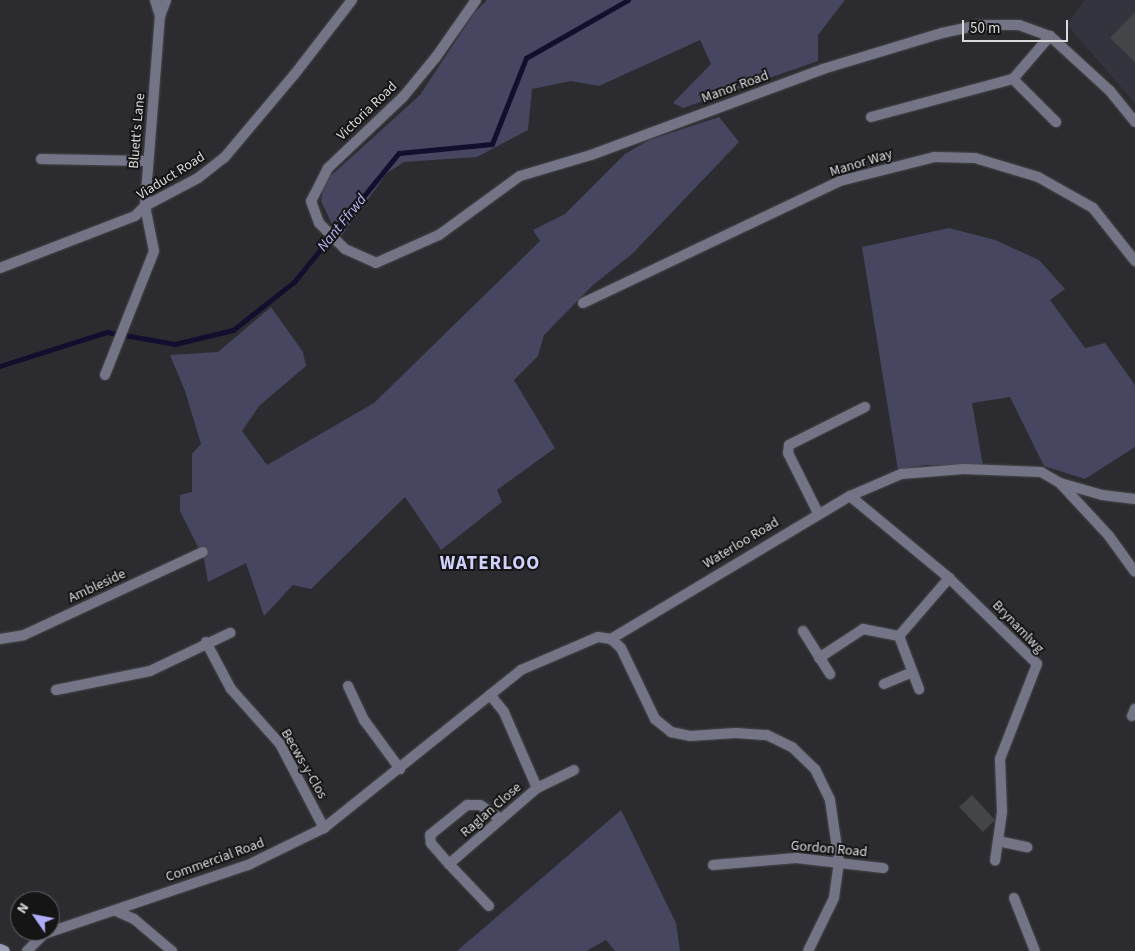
<!DOCTYPE html>
<style>
body{margin:0}
#map{position:relative;width:1135px;height:951px;overflow:hidden;background:#2c2c30;font-family:"Source Sans 3",sans-serif}
div>[style]{position:absolute}
.built>*{inset:0;background:#34343e}
.green>*{inset:0;background:#464660}
.stream>*{height:4.5px;margin:-2.25px;padding:0 2.25px;transform-origin:2.25px;border-radius:2.25px;background:#110e2e}
.building>*{inset:0;background:#444549}
.roads{filter:drop-shadow(0 0 1px #48484c) drop-shadow(0 0 1px #48484c)}
.street>*{height:10px;margin:-5px;padding:0 5px;transform-origin:5px;border-radius:5px;background:#737486}
.secondary>*{height:10px;margin:-5px;padding:0 5px;transform-origin:5px;border-radius:5px;background:#9c9cb9}
span{translate:-50% -50%;white-space:nowrap;text-align:center;line-height:1.15;-webkit-text-stroke:4px #151516;paint-order:stroke}
.street-label{font-size:14px;color:#dadadd}
.water-label{font-size:15px;color:#b7b8f9;font-style:italic}
.district-label{font-size:19px;color:#cfd0fb;font-weight:700;letter-spacing:1px}
.north{position:absolute;left:10px;top:891px;width:50px;height:50px;box-sizing:border-box;background:#151516;border:1px solid #646466;border-radius:50%;rotate:303deg;font-size:14px;font-weight:700;line-height:20px;text-align:center;color:#dadadd}
.north::after{content:'';display:block;margin:auto;width:18px;height:22px;background:#aeaefa;clip-path:polygon(50% 0,100% 100%,50% 72%,0 100%)}
.scale{position:absolute;left:962px;top:20px;width:106px;height:22px;box-sizing:border-box;border:2px solid #dadadd;border-top:0;padding-left:6px;font-size:15px;line-height:18px;white-space:nowrap;color:#dadadd;-webkit-text-stroke:4px #151516;paint-order:stroke}
</style>
<div id="map">
<div class="built">
<div style="clip-path:polygon(1085px 0,1135px 0,1135px 103px,1067px 25px)"></div>
</div>
<div class="green">
<div style="clip-path:polygon(487px 0,845px 0,818px 35px,818px 61px,683px 108px,673px 103px,711px 64px,700px 40px,599px 86px,571px 81px,532px 89px,528px 130px,477px 157px,404px 162px,387px 173px,339px 239px,321px 201px,324px 182px,420px 95px,474px 13px)"></div>
<div style="clip-path:polygon(719px 117px,739px 142px,632px 254px,593px 285px,544px 335px,538px 356px,514px 380px,555px 448px,497px 490px,502px 502px,441px 550px,405px 497px,311px 589px,293px 585px,264px 616px,246px 563px,208px 582px,204px 559px,180px 511px,180px 495px,192px 492px,192px 454px,201px 444px,185px 391px,170px 355px,218px 352px,271px 307px,303px 352px,306px 366px,259px 406px,242px 431px,267px 465px,374px 403px,540px 241px,533px 230px,565px 214px,625px 154px,649px 140px)"></div>
<div style="clip-path:polygon(949px 228px,995px 240px,1039px 260px,1065px 289px,1050px 300px,1085px 348px,1105px 343px,1135px 385px,1135px 447px,1085px 479px,1044px 466px,1010px 397px,972px 403px,983px 466px,925px 465px,898px 470px,862px 247px)"></div>
<div style="clip-path:polygon(621px 810px,676px 923px,680px 951px,615px 951px,606px 940px,586px 951px,457px 951px)"></div>
</div>
<div class="stream">
<div style="left:0;top:366px;width:112px;rotate:-17.6deg"></div>
<div style="left:107px;top:332px;width:69px;rotate:10deg"></div>
<div style="left:175px;top:344px;width:60px;rotate:-13.6deg"></div>
<div style="left:233px;top:330px;width:78px;rotate:-38.2deg"></div>
<div style="left:294px;top:282px;width:166px;rotate:-50.9deg"></div>
<div style="left:399px;top:153px;width:93px;rotate:-5.5deg"></div>
<div style="left:492px;top:144px;width:92px;rotate:-68.4deg"></div>
<div style="left:526px;top:58px;width:117px;rotate:-29.6deg"></div>
</div>
<div class="building">
<div style="clip-path:polygon(1135px 12px,1135px 62px,1110px 38px)"></div>
<div style="clip-path:polygon(972px 795px,995px 820px,983px 832px,959px 807px)"></div>
</div>
<div class="roads">
<div class="street">
<div style="left:155px;top:0;width:17px;rotate:73deg"></div>
<div style="left:476px;top:0;width:70px;rotate:125.1deg"></div>
<div style="left:436px;top:57px;width:52px;rotate:129.5deg"></div>
<div style="left:403px;top:97px;width:103px;rotate:136.6deg"></div>
<div style="left:328px;top:168px;width:37px;rotate:117deg"></div>
<div style="left:311px;top:201px;width:23px;rotate:70deg"></div>
<div style="left:319px;top:223px;width:37px;rotate:45deg"></div>
<div style="left:345px;top:249px;width:34px;rotate:24deg"></div>
<div style="left:376px;top:263px;width:69px;rotate:-24deg"></div>
<div style="left:439px;top:235px;width:100px;rotate:-36.1deg"></div>
<div style="left:520px;top:176px;width:74px;rotate:-16.5deg"></div>
<div style="left:591px;top:155px;width:247px;rotate:-20.3deg"></div>
<div style="left:823px;top:69px;width:124px;rotate:-16.8deg"></div>
<div style="left:942px;top:33px;width:39px;rotate:-12deg"></div>
<div style="left:980px;top:25px;width:39px"></div>
<div style="left:1019px;top:25px;width:33px;rotate:20deg"></div>
<div style="left:1050px;top:36px;width:81px;rotate:42.5deg"></div>
<div style="left:1110px;top:91px;width:40px;rotate:51deg"></div>
<div style="left:1013px;top:79px;width:61px;rotate:45deg"></div>
<div style="left:871px;top:117px;width:147px;rotate:-15deg"></div>
<div style="left:1013px;top:79px;width:57px;rotate:-49.3deg"></div>
<div style="left:41px;top:159px;width:107px;rotate:1.1deg"></div>
<div style="left:0;top:268px;width:145px;rotate:-21.1deg"></div>
<div style="left:135px;top:216px;width:14px;rotate:-45deg"></div>
<div style="left:145px;top:206px;width:60px;rotate:-27.8deg"></div>
<div style="left:198px;top:178px;width:33px;rotate:-38deg"></div>
<div style="left:224px;top:158px;width:109px;rotate:-49.9deg"></div>
<div style="left:294px;top:75px;width:95px;rotate:-52.3deg"></div>
<div style="left:583px;top:303px;width:284px;rotate:-25.4deg"></div>
<div style="left:840px;top:181px;width:97px;rotate:-14.3deg"></div>
<div style="left:934px;top:157px;width:41px;rotate:1.4deg"></div>
<div style="left:975px;top:158px;width:66px;rotate:16.8deg"></div>
<div style="left:1038px;top:177px;width:63px;rotate:29.4deg"></div>
<div style="left:1093px;top:208px;width:68px;rotate:51.6deg"></div>
<div style="left:105px;top:375px;width:133px;rotate:-68.4deg"></div>
<div style="left:154px;top:251px;width:46px;rotate:-101.3deg"></div>
<div style="left:145px;top:206px;width:191px;rotate:-85.5deg"></div>
<div style="left:160px;top:16px;width:17px;rotate:-69deg"></div>
<div style="left:1060px;top:483px;width:72px;rotate:47.2deg"></div>
<div style="left:1109px;top:536px;width:44px;rotate:54.2deg"></div>
<div style="left:850px;top:496px;width:129px;rotate:39.6deg"></div>
<div style="left:949px;top:578px;width:123px;rotate:44.3deg"></div>
<div style="left:1037px;top:664px;width:102px;rotate:111.3deg"></div>
<div style="left:1000px;top:759px;width:53px;rotate:87.8deg"></div>
<div style="left:1002px;top:812px;width:49px;rotate:98.1deg"></div>
<div style="left:818px;top:513px;width:67px;rotate:-116.6deg"></div>
<div style="left:788px;top:453px;width:8px;rotate:-83deg"></div>
<div style="left:789px;top:445px;width:85px;rotate:-26.6deg"></div>
<div style="left:803px;top:631px;width:51px;rotate:57.9deg"></div>
<div style="left:899px;top:636px;width:77px;rotate:-49.2deg"></div>
<div style="left:899px;top:636px;width:57px;rotate:69.3deg"></div>
<div style="left:0;top:639px;width:24px;rotate:-9deg"></div>
<div style="left:24px;top:635px;width:197px;rotate:-24.9deg"></div>
<div style="left:611px;top:639px;width:13px;rotate:42deg"></div>
<div style="left:621px;top:648px;width:79px;rotate:64.4deg"></div>
<div style="left:655px;top:719px;width:21px;rotate:39deg"></div>
<div style="left:671px;top:732px;width:19px;rotate:12deg"></div>
<div style="left:690px;top:736px;width:46px;rotate:-3.7deg"></div>
<div style="left:736px;top:733px;width:31px;rotate:4deg"></div>
<div style="left:767px;top:735px;width:28px;rotate:26deg"></div>
<div style="left:792px;top:747px;width:32px;rotate:44deg"></div>
<div style="left:815px;top:769px;width:34px;rotate:64deg"></div>
<div style="left:830px;top:800px;width:63px;rotate:81.7deg"></div>
<div style="left:839px;top:862px;width:36px;rotate:98deg"></div>
<div style="left:834px;top:898px;width:59px;rotate:116.1deg"></div>
<div style="left:206px;top:642px;width:53px;rotate:62deg"></div>
<div style="left:231px;top:689px;width:74px;rotate:48.3deg"></div>
<div style="left:280px;top:744px;width:95px;rotate:62.4deg"></div>
<div style="left:819px;top:658px;width:53px;rotate:-33.4deg"></div>
<div style="left:863px;top:629px;width:37px;rotate:11deg"></div>
<div style="left:884px;top:684px;width:30px;rotate:-23deg"></div>
<div style="left:348px;top:686px;width:38px;rotate:65deg"></div>
<div style="left:364px;top:720px;width:61px;rotate:53.7deg"></div>
<div style="left:56px;top:690px;width:96px;rotate:-11.4deg"></div>
<div style="left:150px;top:671px;width:89px;rotate:-25.4deg"></div>
<div style="left:1132px;top:716px;width:8px;rotate:-67deg"></div>
<div style="left:537px;top:788px;width:41px;rotate:-25.9deg"></div>
<div style="left:998px;top:841px;width:30px;rotate:12deg"></div>
<div style="left:449px;top:864px;width:28px;rotate:-131deg"></div>
<div style="left:431px;top:843px;width:8px;rotate:-97deg"></div>
<div style="left:430px;top:835px;width:48px;rotate:-39deg"></div>
<div style="left:467px;top:805px;width:13px"></div>
<div style="left:480px;top:805px;width:25px;rotate:34deg"></div>
<div style="left:713px;top:865px;width:83px;rotate:-4.8deg"></div>
<div style="left:796px;top:858px;width:88px;rotate:6.6deg"></div>
<div style="left:1014px;top:898px;width:57px;rotate:68.4deg"></div>
<div style="left:489px;top:906px;width:58px;rotate:-133.6deg"></div>
<div style="left:449px;top:864px;width:116px;rotate:-40.8deg"></div>
<div style="left:537px;top:788px;width:83px;rotate:-113.5deg"></div>
<div style="left:504px;top:712px;width:22px;rotate:-129deg"></div>
<div style="left:116px;top:911px;width:20px;rotate:24deg"></div>
<div style="left:134px;top:919px;width:50px;rotate:40.1deg"></div>
<div style="left:27px;top:951px;width:24px;rotate:-45deg"></div>
<div style="left:44px;top:934px;width:215px;rotate:-18.7deg"></div>
<div style="left:248px;top:865px;width:85px;rotate:-26deg"></div>
<div style="left:324px;top:828px;width:253px;rotate:-38.7deg"></div>
<div style="left:521px;top:670px;width:84px;rotate:-23.2deg"></div>
<div style="left:598px;top:637px;width:13px;rotate:9deg"></div>
<div style="left:611px;top:639px;width:279px;rotate:-30.9deg"></div>
<div style="left:850px;top:496px;width:56px;rotate:-23.3deg"></div>
<div style="left:901px;top:474px;width:63px;rotate:-4.5deg"></div>
<div style="left:964px;top:469px;width:77px;rotate:2.2deg"></div>
<div style="left:1041px;top:472px;width:22px;rotate:30deg"></div>
<div style="left:1060px;top:483px;width:44px;rotate:15.9deg"></div>
<div style="left:1102px;top:495px;width:33px;rotate:7deg"></div>
</div>
<div class="secondary">
<div style="left:0;top:949px;width:5px;rotate:22deg"></div>
</div>
</div>
<div class="street-label">
<span style="left:735px;top:87px;rotate:-20deg">Manor Road</span>
<span style="left:367px;top:111px;rotate:-44deg">Victoria Road</span>
<span style="left:137px;top:131px;rotate:-85deg">Bluett's Lane</span>
<span style="left:861px;top:163px;rotate:-17deg">Manor Way</span>
<span style="left:171px;top:176px;rotate:-32deg">Viaduct Road</span>
<span style="left:741px;top:543px;rotate:-31deg">Waterloo Road</span>
<span style="left:97px;top:586px;rotate:-25deg">Ambleside</span>
<span style="left:1018px;top:627px;rotate:46deg">Brynamlwg</span>
<span style="left:304px;top:764px;rotate:60deg">Becws-y-Clos</span>
<span style="left:491px;top:810px;rotate:-41deg">Raglan Close</span>
<span style="left:829px;top:849px;rotate:5deg">Gordon Road</span>
<span style="left:215px;top:860px;rotate:-20deg">Commercial Road</span>
</div>
<div class="water-label">
<span style="left:342px;top:223px;rotate:-51deg">Nant Ffrwd</span>
</div>
<div class="district-label">
<span style="left:490px;top:564px">WATERLOO</span>
</div>
<div class="north">N</div>
<div class="scale">50 m</div>
</div>
